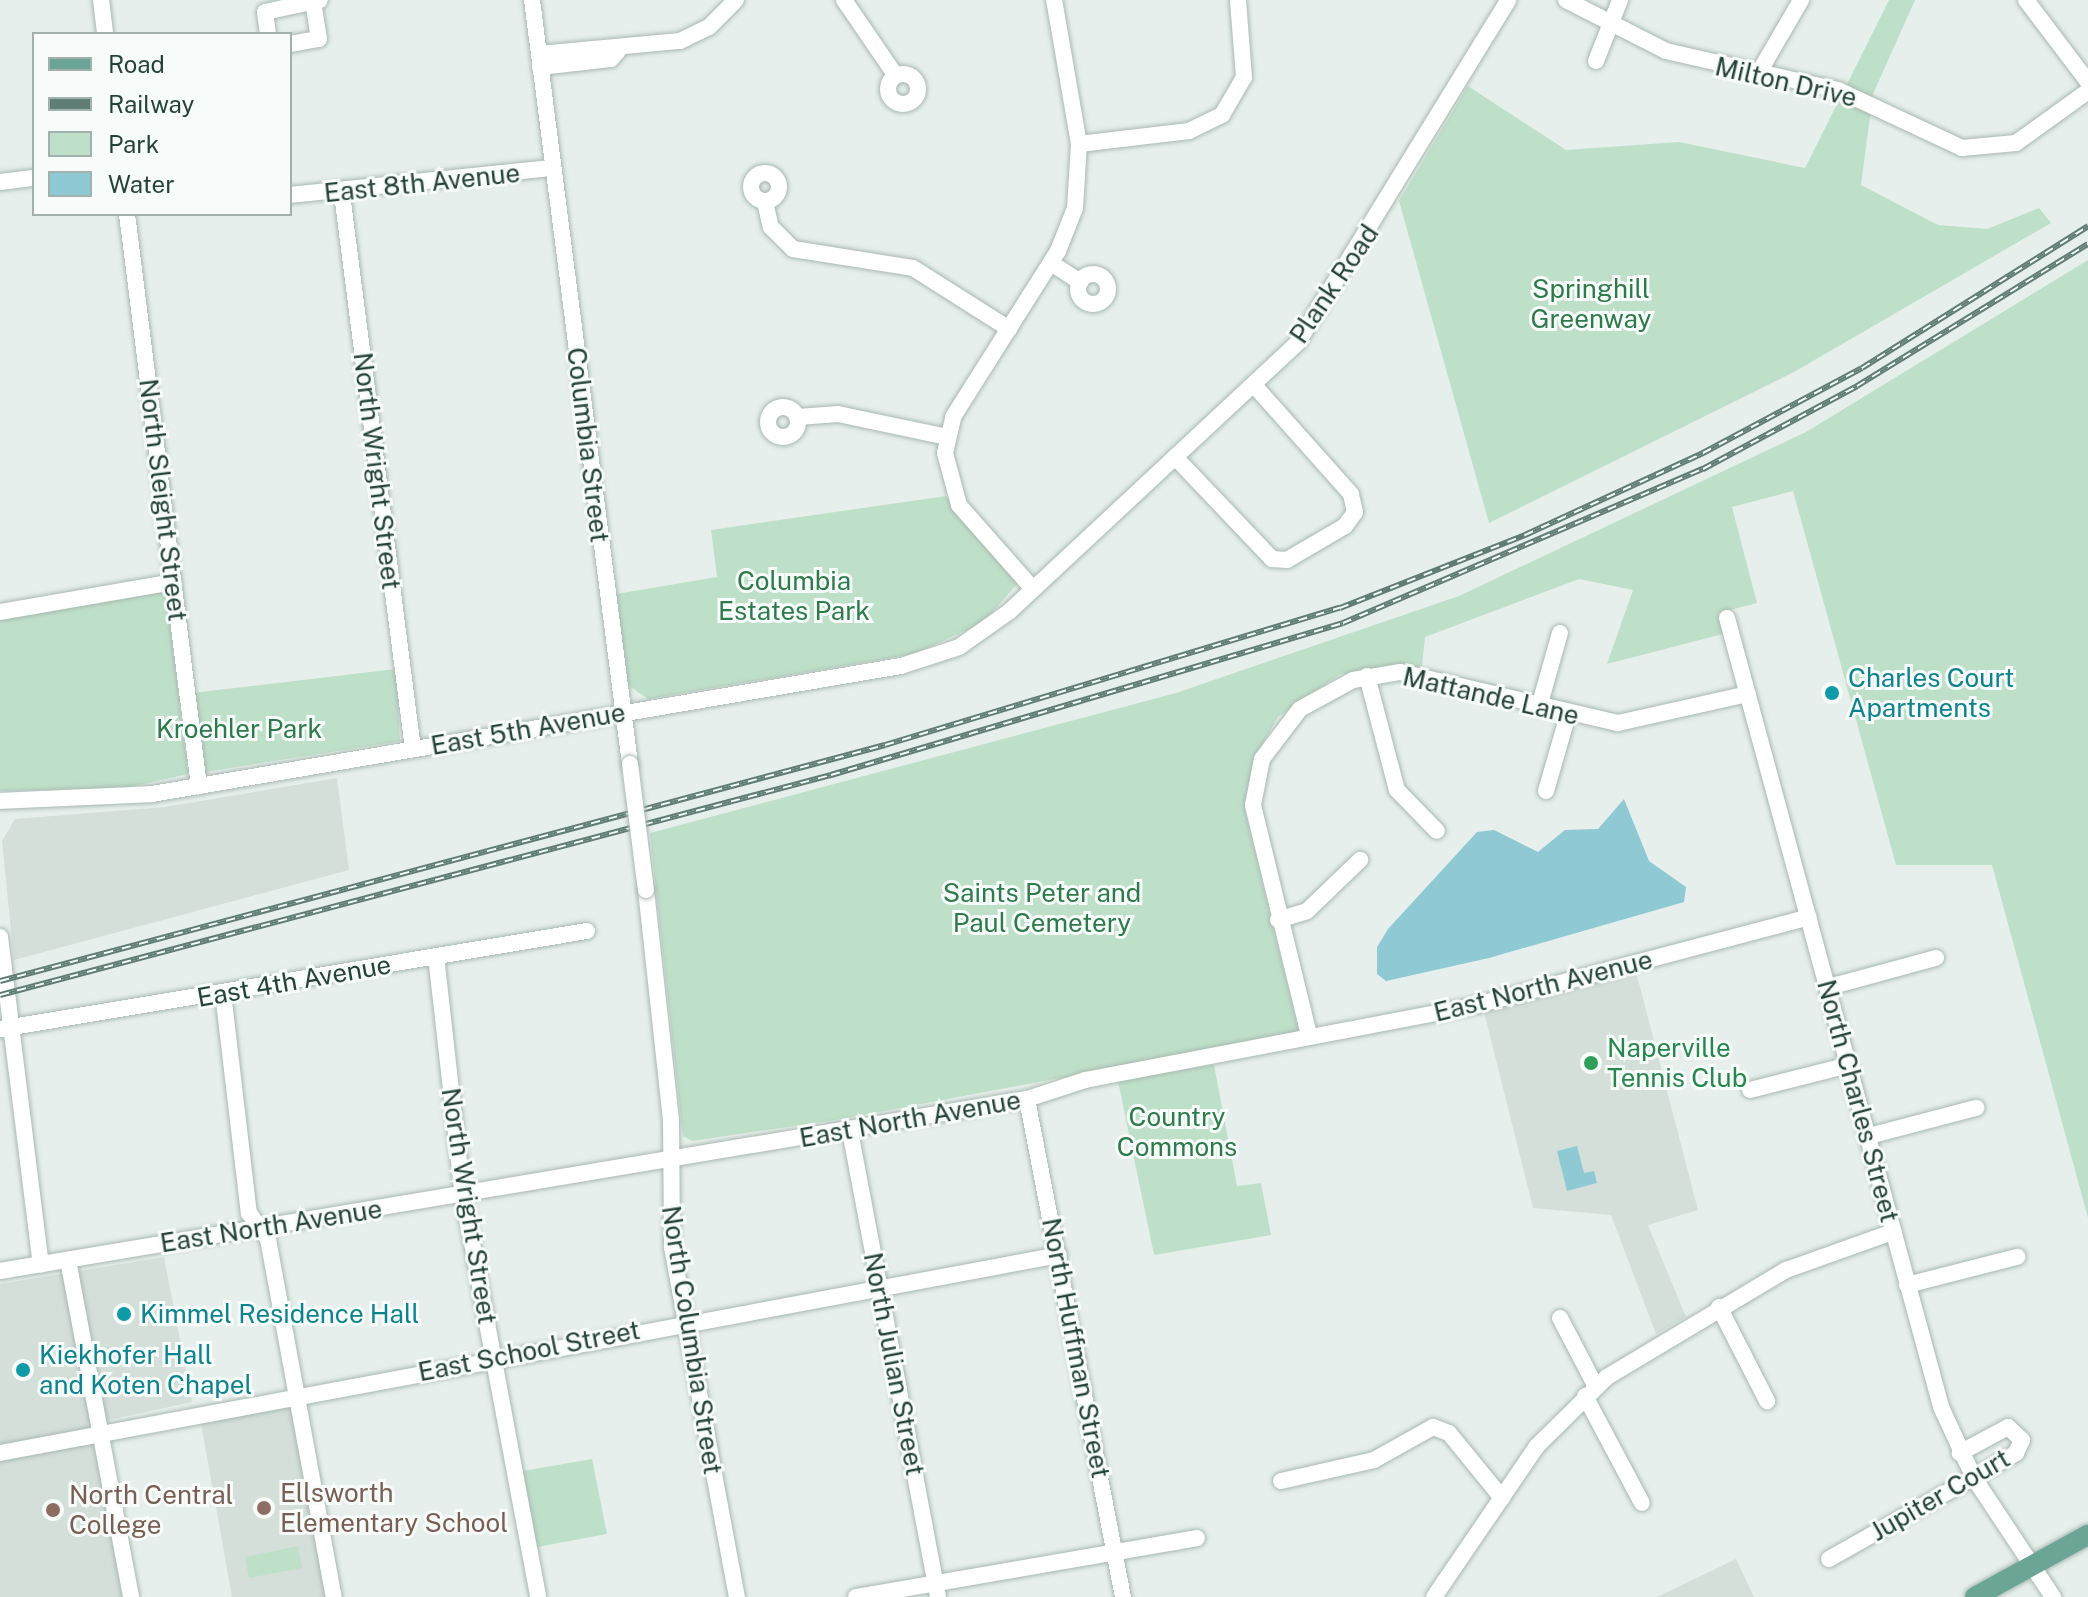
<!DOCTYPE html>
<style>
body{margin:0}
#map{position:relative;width:2088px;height:1597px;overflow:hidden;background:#e6efeb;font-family:"Public Sans",sans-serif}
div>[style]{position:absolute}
.built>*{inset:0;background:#d4dfda}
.green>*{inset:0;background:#bfe0c8}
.water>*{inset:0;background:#8ec9d4}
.roads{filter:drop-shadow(0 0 2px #a8b8b2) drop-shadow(0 0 2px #a8b8b2)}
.minor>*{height:16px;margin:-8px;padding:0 8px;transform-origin:8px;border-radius:8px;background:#fff}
.minor>.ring{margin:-8px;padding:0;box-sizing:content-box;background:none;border:16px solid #fff;border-radius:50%}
.major>*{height:20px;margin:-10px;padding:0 10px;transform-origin:10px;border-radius:10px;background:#6aa596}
.rail>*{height:6px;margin-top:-3px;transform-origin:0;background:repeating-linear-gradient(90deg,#f7fbf9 0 9px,#5f7d75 0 18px);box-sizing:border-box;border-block:2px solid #5f7d75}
.bridges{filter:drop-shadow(0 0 2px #a8b8b2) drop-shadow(0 0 2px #a8b8b2)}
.minor-bridge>*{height:16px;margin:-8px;padding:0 8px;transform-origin:8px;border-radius:8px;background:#fff}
.dots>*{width:22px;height:22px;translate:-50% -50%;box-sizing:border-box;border:4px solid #f7fbf9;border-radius:50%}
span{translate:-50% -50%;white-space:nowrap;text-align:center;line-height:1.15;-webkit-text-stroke:6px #f7fbf9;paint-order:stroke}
.street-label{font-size:26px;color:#24423a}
.park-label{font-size:26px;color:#2d7a4b}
.culture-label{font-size:26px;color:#0d838f}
.left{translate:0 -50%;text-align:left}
.leisure-label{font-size:26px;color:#27864d}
.education-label{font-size:26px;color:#785e54}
.legend{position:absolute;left:32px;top:32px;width:260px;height:184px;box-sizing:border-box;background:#f7fbf9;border:2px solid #a3b1ad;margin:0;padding:10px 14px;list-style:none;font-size:24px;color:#24423a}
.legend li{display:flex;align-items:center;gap:16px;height:40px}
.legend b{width:40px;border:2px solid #a3b1ad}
</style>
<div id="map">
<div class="built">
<div style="clip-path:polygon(337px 778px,349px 870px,14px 960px,2px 841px,15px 819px,165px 807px)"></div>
<div style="clip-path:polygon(1632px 956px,1698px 1210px,1648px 1225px,1686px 1317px,1656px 1334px,1611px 1215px,1533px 1208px,1480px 996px)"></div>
<div style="clip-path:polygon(164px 1257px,192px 1402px,90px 1424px,124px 1597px,0 1597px,0 1284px)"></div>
<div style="clip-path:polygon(291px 1402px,330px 1597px,232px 1597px,200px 1418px)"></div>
<div style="clip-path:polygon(1736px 1559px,1754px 1597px,1657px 1597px)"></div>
</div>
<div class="green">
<div style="clip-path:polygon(1889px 0,1915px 0,1873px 94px,1861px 185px,1938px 225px,1987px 229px,2039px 208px,2051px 223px,1794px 372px,1489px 523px,1399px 201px,1468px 86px,1566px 150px,1679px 142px,1805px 168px)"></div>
<div style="clip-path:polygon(2088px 260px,2088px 1218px,1992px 865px,1896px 865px,1793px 491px,1732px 507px,1757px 603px,1718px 613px,1723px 634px,1607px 664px,1633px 590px,1579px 579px,1425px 637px,1422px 666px,1340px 674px,1278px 717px,1253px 760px,1246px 814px,1299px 1033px,841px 1119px,692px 1141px,683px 1136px,650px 833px,1176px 693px,1459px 596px,1806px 432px)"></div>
<div style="clip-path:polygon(946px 496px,1018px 583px,983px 623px,913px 654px,648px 699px,628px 685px,616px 594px,717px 577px,711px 530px)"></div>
<div style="clip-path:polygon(160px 590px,167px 598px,188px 774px,126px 788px,0 791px,0 618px)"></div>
<div style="clip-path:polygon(396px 669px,400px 741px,205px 772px,192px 693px)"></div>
<div style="clip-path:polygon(1214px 1065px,1237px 1186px,1261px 1183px,1271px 1235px,1154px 1255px,1118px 1081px)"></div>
<div style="clip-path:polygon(592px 1459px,607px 1534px,532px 1548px,517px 1472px)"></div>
<div style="clip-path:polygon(298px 1546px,302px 1568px,249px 1578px,245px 1557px)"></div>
</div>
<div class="water">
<div style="clip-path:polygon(1624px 799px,1649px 861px,1686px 887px,1684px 902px,1489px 958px,1386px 981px,1377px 974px,1377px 947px,1388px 929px,1477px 832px,1494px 830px,1538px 852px,1565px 830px,1598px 829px)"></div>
<div style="clip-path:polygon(1577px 1146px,1584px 1173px,1594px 1171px,1597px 1183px,1567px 1191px,1557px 1151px)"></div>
</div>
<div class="roads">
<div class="minor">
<div style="left:101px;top:0;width:34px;rotate:83deg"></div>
<div style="left:532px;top:0;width:770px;rotate:82.69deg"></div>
<div style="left:844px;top:0;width:92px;rotate:55.6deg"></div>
<div style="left:1566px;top:0;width:112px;rotate:27deg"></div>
<div style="left:1666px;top:51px;width:176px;rotate:12.8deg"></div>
<div style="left:1838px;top:90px;width:137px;rotate:25.1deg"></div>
<div style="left:1962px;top:148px;width:54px;rotate:-5.3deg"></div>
<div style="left:2016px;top:143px;width:89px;rotate:-35.8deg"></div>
<div style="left:2026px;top:0;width:103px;rotate:52.9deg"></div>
<div style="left:268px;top:34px;width:22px;rotate:-98deg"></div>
<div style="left:265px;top:12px;width:56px;rotate:-12.3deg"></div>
<div style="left:290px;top:44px;width:29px;rotate:-10deg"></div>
<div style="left:319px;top:39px;width:37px;rotate:-99deg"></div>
<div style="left:539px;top:54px;width:142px;rotate:-5.3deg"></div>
<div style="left:680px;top:41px;width:32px;rotate:-26deg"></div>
<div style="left:709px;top:27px;width:38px;rotate:-45deg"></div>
<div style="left:1596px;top:61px;width:66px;rotate:-68.5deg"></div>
<div style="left:540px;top:67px;width:71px;rotate:-6.4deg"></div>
<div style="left:611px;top:59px;width:11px;rotate:-49deg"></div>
<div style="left:1758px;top:74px;width:86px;rotate:-59.8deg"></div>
<div class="ring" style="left:888px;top:74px;width:14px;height:14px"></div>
<div style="left:1079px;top:144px;width:111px;rotate:-6.7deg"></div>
<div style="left:1189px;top:131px;width:37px;rotate:-26deg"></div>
<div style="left:1222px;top:115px;width:44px;rotate:-59.9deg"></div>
<div style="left:1244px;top:77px;width:77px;rotate:-94.5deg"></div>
<div class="ring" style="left:751px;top:173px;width:12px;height:12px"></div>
<div style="left:0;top:182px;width:34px;rotate:-7deg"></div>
<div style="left:342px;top:194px;width:560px;rotate:82.71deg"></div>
<div style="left:290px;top:195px;width:264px;rotate:-5.9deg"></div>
<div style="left:765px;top:202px;width:26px;rotate:77deg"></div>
<div style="left:771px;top:227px;width:31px;rotate:45deg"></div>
<div style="left:793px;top:249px;width:121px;rotate:9deg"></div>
<div style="left:913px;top:268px;width:114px;rotate:32.4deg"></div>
<div style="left:127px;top:214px;width:577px;rotate:82.83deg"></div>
<div style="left:1051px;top:263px;width:35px;rotate:33deg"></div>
<div class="ring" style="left:1078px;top:274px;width:14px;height:14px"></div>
<div class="ring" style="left:768px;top:407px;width:14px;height:14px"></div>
<div style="left:798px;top:417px;width:40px;rotate:-4.3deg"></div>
<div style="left:838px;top:414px;width:111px;rotate:11.9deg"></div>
<div style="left:1175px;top:457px;width:141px;rotate:46.4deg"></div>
<div style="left:1272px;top:559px;width:15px;rotate:4deg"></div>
<div style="left:1287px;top:560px;width:67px;rotate:-30.4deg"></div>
<div style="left:1345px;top:526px;width:17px;rotate:-54deg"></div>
<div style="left:1355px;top:512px;width:18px;rotate:-103deg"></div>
<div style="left:1351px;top:494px;width:146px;rotate:-131.7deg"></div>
<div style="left:1033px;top:589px;width:112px;rotate:-131.4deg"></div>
<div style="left:959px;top:505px;width:54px;rotate:-105.1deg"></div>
<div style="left:945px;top:453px;width:37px;rotate:-77deg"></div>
<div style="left:953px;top:417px;width:196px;rotate:-57.7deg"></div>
<div style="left:1058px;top:251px;width:46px;rotate:-68.4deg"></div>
<div style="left:1075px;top:208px;width:64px;rotate:-86.4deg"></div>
<div style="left:1079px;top:144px;width:146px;rotate:-99.8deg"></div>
<div style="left:0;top:612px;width:176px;rotate:-9.8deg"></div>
<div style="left:1727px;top:618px;width:818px;rotate:74.82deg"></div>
<div style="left:1941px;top:1407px;width:78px;rotate:65.1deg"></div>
<div style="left:1974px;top:1478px;width:143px;rotate:56.4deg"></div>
<div style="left:1367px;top:676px;width:118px;rotate:75.3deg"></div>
<div style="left:1397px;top:790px;width:57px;rotate:45.7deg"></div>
<div style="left:1539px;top:707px;width:77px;rotate:-74.2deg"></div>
<div style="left:1546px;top:791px;width:79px;rotate:-73.9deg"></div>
<div style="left:0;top:801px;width:152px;rotate:-2.6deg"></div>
<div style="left:152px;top:794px;width:760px;rotate:-9.7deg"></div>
<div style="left:901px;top:666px;width:61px;rotate:-18.1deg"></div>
<div style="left:959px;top:647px;width:62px;rotate:-35.2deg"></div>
<div style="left:1010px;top:611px;width:394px;rotate:-43deg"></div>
<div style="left:1298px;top:342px;width:401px;rotate:-58.4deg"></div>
<div style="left:646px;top:890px;width:232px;rotate:83.8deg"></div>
<div style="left:671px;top:1121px;width:126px;rotate:89.5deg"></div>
<div style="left:672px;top:1247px;width:356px;rotate:79.5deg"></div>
<div style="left:1278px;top:920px;width:30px;rotate:-17deg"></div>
<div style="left:1307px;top:911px;width:74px;rotate:-43.9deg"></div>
<div style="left:0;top:937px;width:330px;rotate:82.9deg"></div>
<div style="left:436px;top:956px;width:241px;rotate:83.6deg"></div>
<div style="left:463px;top:1195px;width:409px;rotate:79.4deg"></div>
<div style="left:1829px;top:987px;width:111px;rotate:-15.2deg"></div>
<div style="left:223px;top:993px;width:222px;rotate:83.3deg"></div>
<div style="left:249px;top:1213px;width:32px;rotate:54deg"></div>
<div style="left:268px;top:1239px;width:364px;rotate:79.6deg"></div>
<div style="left:0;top:1029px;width:595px;rotate:-9.48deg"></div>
<div style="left:1309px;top:1035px;width:237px;rotate:-103.7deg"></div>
<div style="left:1253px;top:805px;width:47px;rotate:-78.9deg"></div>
<div style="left:1262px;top:759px;width:63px;rotate:-52.8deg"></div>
<div style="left:1300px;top:709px;width:60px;rotate:-28.7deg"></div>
<div style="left:1353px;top:680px;width:48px;rotate:-9.7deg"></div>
<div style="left:1400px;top:672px;width:224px;rotate:13.2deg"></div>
<div style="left:1618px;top:723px;width:133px;rotate:-12.6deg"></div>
<div style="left:1750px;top:1090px;width:102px;rotate:-14.2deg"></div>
<div style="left:1027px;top:1099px;width:507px;rotate:79.09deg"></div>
<div style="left:850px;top:1131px;width:474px;rotate:79.3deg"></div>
<div style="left:1869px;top:1136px;width:111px;rotate:-14.7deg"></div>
<div style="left:68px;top:1260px;width:343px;rotate:79.4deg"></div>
<div style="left:0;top:1271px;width:1041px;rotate:-9.51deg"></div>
<div style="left:1027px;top:1099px;width:61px;rotate:-18.1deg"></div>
<div style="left:1085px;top:1080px;width:399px;rotate:-10.8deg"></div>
<div style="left:1477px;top:1005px;width:343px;rotate:-14.8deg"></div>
<div style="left:1907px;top:1285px;width:114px;rotate:-14.3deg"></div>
<div style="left:1719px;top:1307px;width:106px;rotate:62.9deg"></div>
<div style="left:1560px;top:1318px;width:78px;rotate:62.4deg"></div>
<div style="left:1585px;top:1396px;width:121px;rotate:62deg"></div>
<div style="left:0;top:1453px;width:1077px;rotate:-10.59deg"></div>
<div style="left:1281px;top:1481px;width:95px;rotate:-12.7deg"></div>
<div style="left:1374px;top:1460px;width:68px;rotate:-29.2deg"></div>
<div style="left:1433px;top:1427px;width:17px;rotate:21deg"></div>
<div style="left:1449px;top:1433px;width:84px;rotate:50.8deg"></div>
<div style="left:1829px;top:1559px;width:215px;rotate:-29.5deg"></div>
<div style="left:2016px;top:1453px;width:14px;rotate:-65deg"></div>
<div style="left:2022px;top:1440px;width:19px;rotate:-137deg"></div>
<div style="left:2008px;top:1427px;width:55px;rotate:151.6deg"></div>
<div style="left:856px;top:1597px;width:346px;rotate:-9.8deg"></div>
<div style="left:1434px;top:1597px;width:183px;rotate:-55.7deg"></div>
<div style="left:1537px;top:1446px;width:98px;rotate:-44.6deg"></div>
<div style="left:1607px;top:1377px;width:209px;rotate:-30.9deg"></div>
<div style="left:1786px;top:1270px;width:114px;rotate:-19.6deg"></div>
</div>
<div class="major">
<div style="left:1975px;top:1597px;width:129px;rotate:-28.8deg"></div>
</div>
</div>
<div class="rail">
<div style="left:0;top:981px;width:916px;rotate:-14.93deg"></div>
<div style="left:885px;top:745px;width:475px;rotate:-16.8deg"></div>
<div style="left:1340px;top:608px;width:199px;rotate:-21.5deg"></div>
<div style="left:1525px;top:535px;width:196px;rotate:-24.7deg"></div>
<div style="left:1703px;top:453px;width:180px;rotate:-28.1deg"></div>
<div style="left:1862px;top:368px;width:267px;rotate:-32.1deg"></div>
<div style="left:0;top:995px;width:860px;rotate:-14.83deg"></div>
<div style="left:831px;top:775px;width:534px;rotate:-16.53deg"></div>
<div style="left:1343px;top:623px;width:392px;rotate:-23.2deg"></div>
<div style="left:1703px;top:469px;width:175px;rotate:-28.3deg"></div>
<div style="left:1857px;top:386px;width:271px;rotate:-31.6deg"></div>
</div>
<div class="bridges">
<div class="minor-bridge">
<div style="left:630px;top:764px;width:127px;rotate:82.8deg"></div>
</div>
</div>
<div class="dots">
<div style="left:1832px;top:693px;background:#0f9aa8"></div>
<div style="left:1591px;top:1063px;background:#2e9e5b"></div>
<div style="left:124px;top:1314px;background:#0f9aa8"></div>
<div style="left:23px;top:1370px;background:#0f9aa8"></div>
<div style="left:264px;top:1508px;background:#8d6e63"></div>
<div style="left:53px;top:1510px;background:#8d6e63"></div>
</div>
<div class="street-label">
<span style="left:1786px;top:82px;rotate:13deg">Milton Drive</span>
<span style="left:422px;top:183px;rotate:-6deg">East 8th Avenue</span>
<span style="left:1334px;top:284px;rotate:-56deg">Plank Road</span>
<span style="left:588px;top:445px;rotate:83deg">Columbia Street</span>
<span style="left:377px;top:471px;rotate:83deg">North Wright Street</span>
<span style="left:163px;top:500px;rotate:83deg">North Sleight Street</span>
<span style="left:1491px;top:696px;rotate:13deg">Mattande Lane</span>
<span style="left:528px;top:729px;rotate:-10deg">East 5th Avenue</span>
<span style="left:294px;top:981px;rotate:-10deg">East 4th Avenue</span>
<span style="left:1543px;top:986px;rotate:-14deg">East North Avenue</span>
<span style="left:1858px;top:1101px;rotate:75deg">North Charles Street</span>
<span style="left:910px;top:1119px;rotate:-10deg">East North Avenue</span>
<span style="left:469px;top:1206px;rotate:81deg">North Wright Street</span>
<span style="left:271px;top:1226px;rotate:-9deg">East North Avenue</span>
<span style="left:692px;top:1340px;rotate:81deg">North Columbia Street</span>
<span style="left:1076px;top:1348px;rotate:79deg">North Huffman Street</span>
<span style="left:529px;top:1351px;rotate:-11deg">East School Street</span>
<span style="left:894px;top:1364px;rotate:79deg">North Julian Street</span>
<span style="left:1940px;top:1495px;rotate:-30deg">Jupiter Court</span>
</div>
<div class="park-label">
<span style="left:1591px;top:304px">Springhill<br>Greenway</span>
<span style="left:794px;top:596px">Columbia<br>Estates Park</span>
<span style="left:239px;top:729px">Kroehler Park</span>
<span style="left:1042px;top:908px">Saints Peter and<br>Paul Cemetery</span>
<span style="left:1177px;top:1132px">Country<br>Commons</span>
</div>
<div class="culture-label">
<span class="left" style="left:1848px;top:693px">Charles Court<br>Apartments</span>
<span class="left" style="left:140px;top:1314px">Kimmel Residence Hall</span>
<span class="left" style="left:39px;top:1370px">Kiekhofer Hall<br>and Koten Chapel</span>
</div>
<div class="leisure-label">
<span class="left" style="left:1607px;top:1063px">Naperville<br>Tennis Club</span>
</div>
<div class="education-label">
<span class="left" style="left:280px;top:1508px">Ellsworth<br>Elementary School</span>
<span class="left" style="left:69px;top:1510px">North Central<br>College</span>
</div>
<ul class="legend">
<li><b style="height:10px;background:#6aa596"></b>Road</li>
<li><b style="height:10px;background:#5f7d75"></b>Railway</li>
<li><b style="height:22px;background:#bfe0c8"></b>Park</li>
<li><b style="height:22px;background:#8ec9d4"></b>Water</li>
</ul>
</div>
